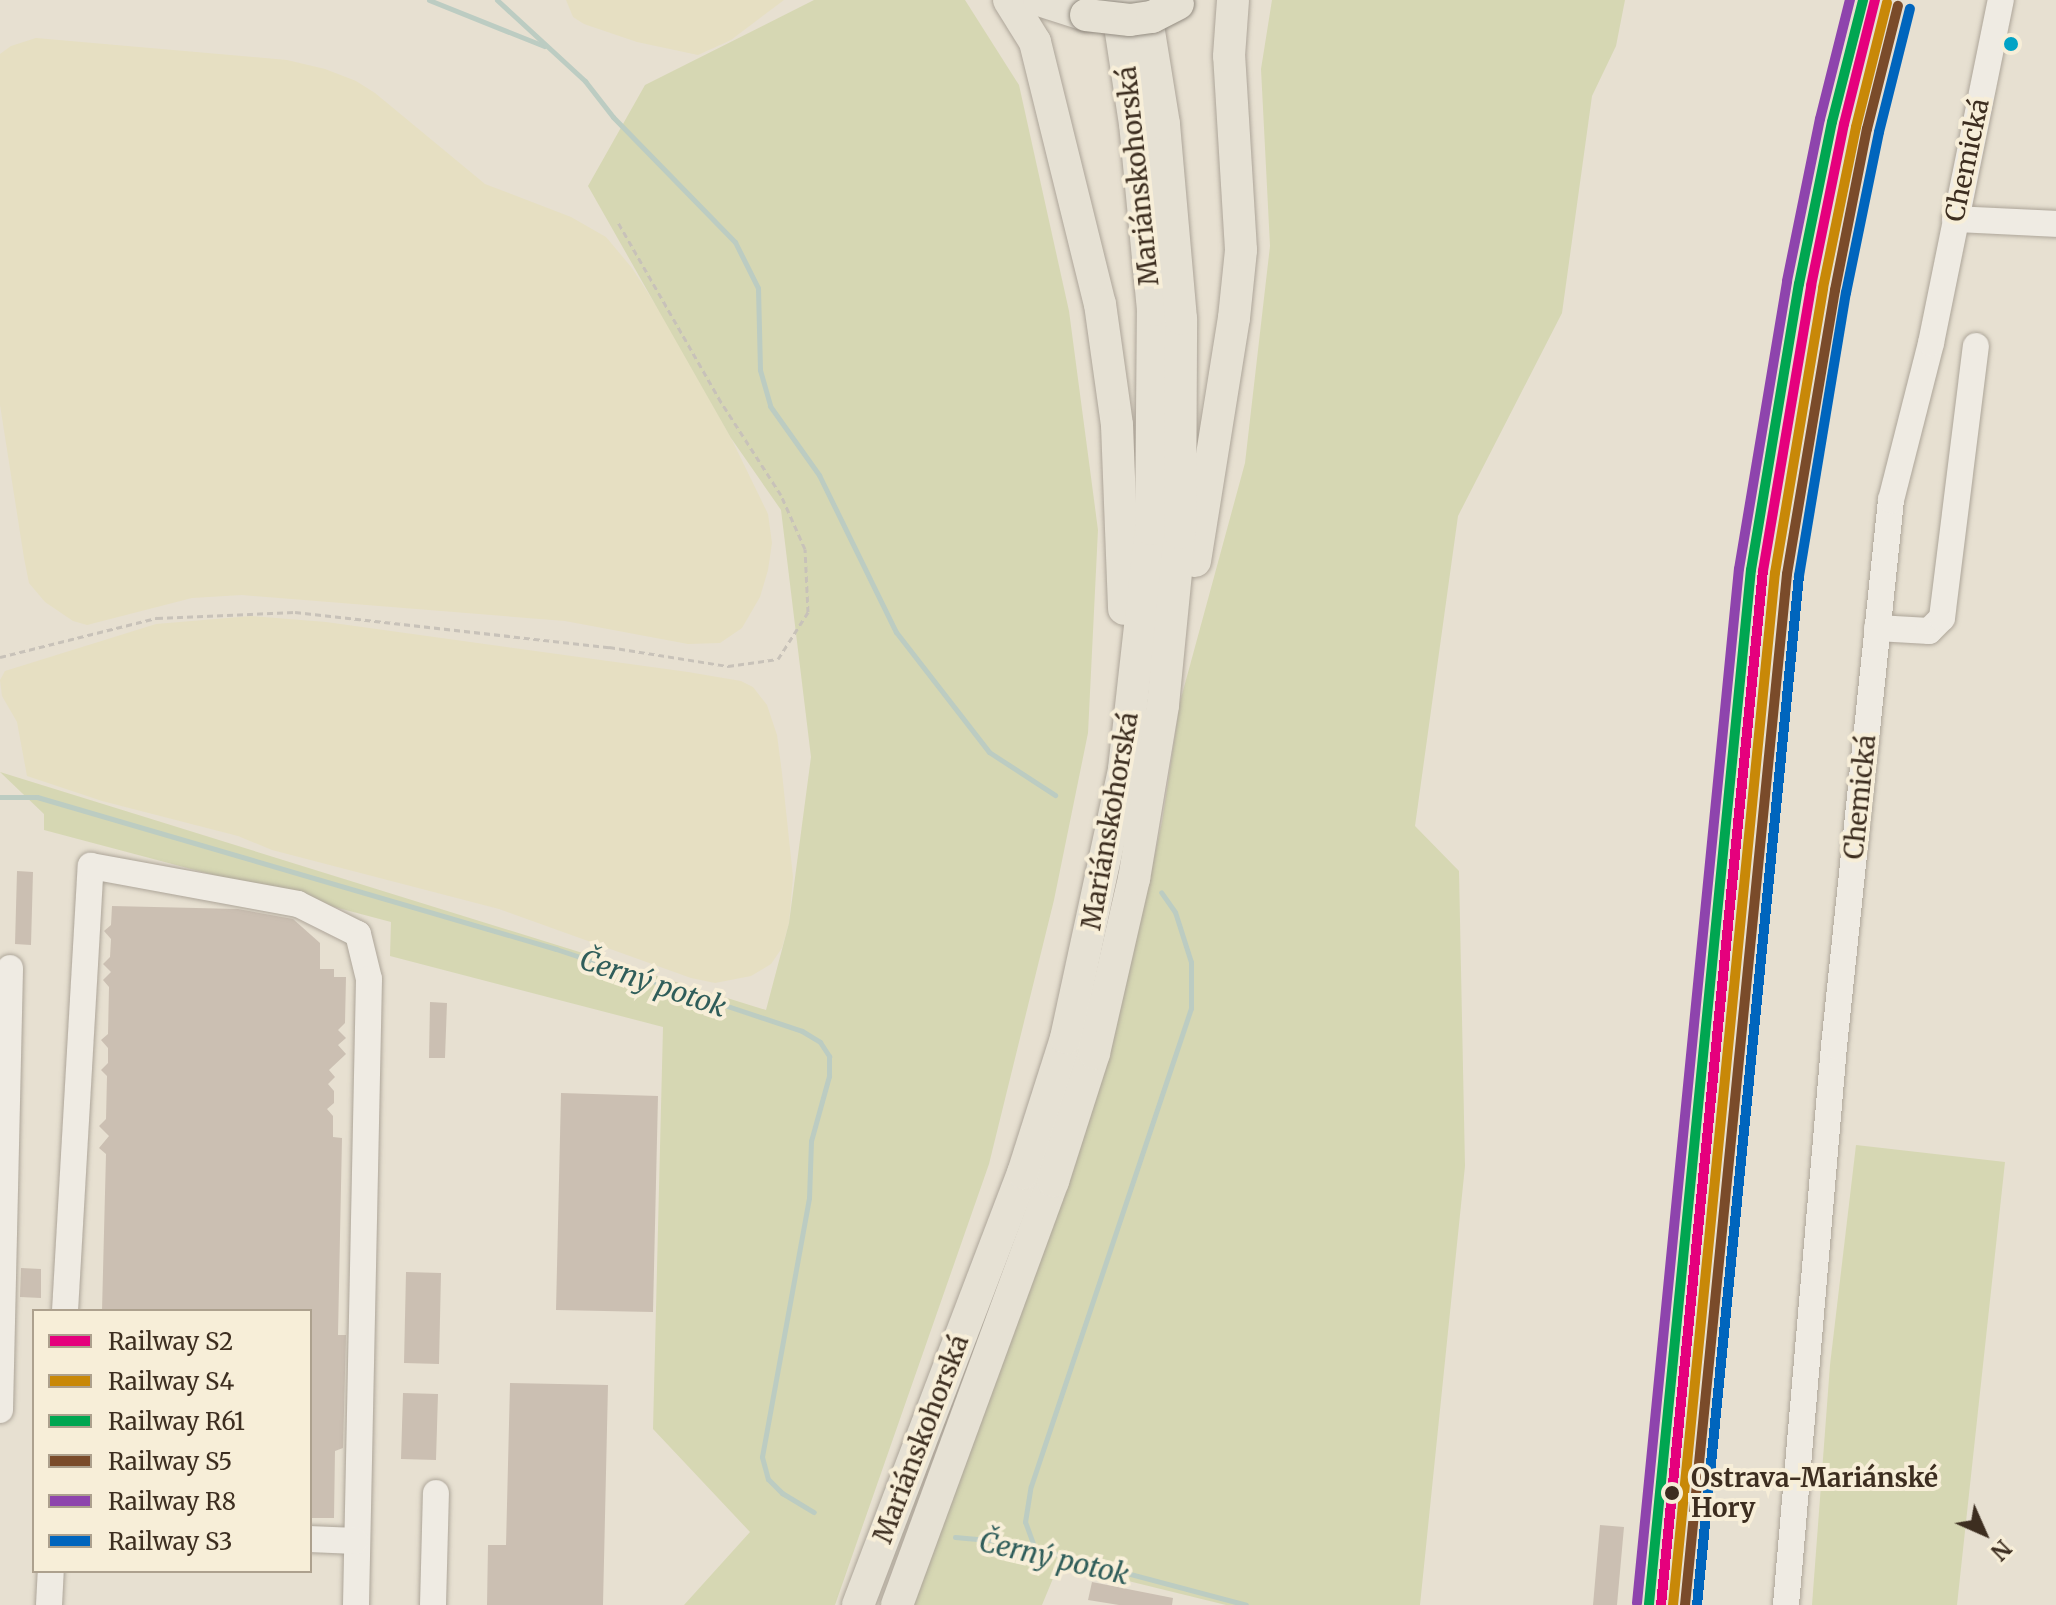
<!DOCTYPE html>
<meta charset="utf-8">
<style>
body{margin:0}
#map{position:relative;width:2056px;height:1605px;overflow:hidden;background:#e7e0d1;font-family:Merriweather,serif}
div>[style]{position:absolute}
.farmland>*{inset:0;background:#e6dfc2}
.green>*{inset:0;background:#d6d7b3}
.stream>*{height:5px;margin:-2.5px;padding:0 2.5px;transform-origin:2.5px;border-radius:2.5px;background:#bcccc2}
.building>*{inset:0;background:#cbbfb2}
.path>*{height:3px;margin-top:-1.5px;transform-origin:0;background:repeating-linear-gradient(90deg,#c8c2b9 0 6px,transparent 0 10px)}
.roads{filter:drop-shadow(0 0 2px #ada599) drop-shadow(0 0 2px #ada599)}
.minor>*{height:26px;margin:-13px;padding:0 13px;transform-origin:13px;border-radius:13px;background:#efebe3}
.major>*{height:32px;margin:-16px;padding:0 16px;transform-origin:16px;border-radius:16px;background:#e6e1d4}
.bridges{filter:drop-shadow(0 0 2px #928b80) drop-shadow(0 0 2px #928b80)}
.major-bridge>*{height:32px;margin:-16px;padding:0 16px;transform-origin:16px;border-radius:16px;background:#e6e1d4}
.rail-1>*{height:10px;margin:-5px;padding:0 5px;transform-origin:5px;border-radius:5px;background:#e5007d}
.rail-2>*{height:10px;margin:-5px;padding:0 5px;transform-origin:5px;border-radius:5px;background:#c88808}
.rail-3>*{height:10px;margin:-5px;padding:0 5px;transform-origin:5px;border-radius:5px;background:#00a651}
.rail-4>*{height:10px;margin:-5px;padding:0 5px;transform-origin:5px;border-radius:5px;background:#7a4b2a}
.rail-5>*{height:10px;margin:-5px;padding:0 5px;transform-origin:5px;border-radius:5px;background:#8e44ad}
.rail-6>*{height:10px;margin:-5px;padding:0 5px;transform-origin:5px;border-radius:5px;background:#0065bd}
.dots>*{width:22px;height:22px;translate:-50% -50%;box-sizing:border-box;border:4px solid #f7eed8;border-radius:50%}
span{translate:-50% -50%;white-space:nowrap;text-align:center;line-height:1.15;-webkit-text-stroke:8px #f7eed8;paint-order:stroke}
.street-label{font-size:26px;color:#3d2e20}
.stop-label{font-size:26px;color:#3d2e20;font-weight:700}
.left{translate:0 -50%;text-align:left}
.water-label{font-size:28px;color:#2f5d5a;font-style:italic}
.legend{position:absolute;left:32px;top:1309px;width:280px;height:264px;box-sizing:border-box;background:#f7eed8;border:2px solid #ada18e;margin:0;padding:10px 14px;list-style:none;font-size:24px;color:#3d2e20}
.legend li{display:flex;align-items:center;gap:16px;height:40px}
.legend b{width:40px;border:2px solid #ada18e}
.north{position:absolute;left:1944px;top:1493px;width:80px;height:80px;-webkit-text-stroke:6px #f7eed8;paint-order:stroke;rotate:135deg;font-size:22px;font-weight:700;line-height:32px;text-align:center;color:#3d2e20}
.north::after{content:'';display:block;margin:auto;width:28px;height:36px;background:#3d2e20;clip-path:polygon(50% 0,100% 100%,50% 72%,0 100%)}
</style>
<div id="map">
<div class="farmland">
<div style="clip-path:polygon(566px 0,784px 0,731px 40px,698px 55px,637px 42px,584px 24px,573px 17px)"></div>
<div style="clip-path:polygon(36px 38px,287px 60px,325px 69px,356px 81px,375px 93px,485px 184px,571px 217px,606px 237px,632px 268px,664px 318px,731px 438px,768px 514px,772px 543px,768px 570px,760px 597px,742px 628px,720px 643px,688px 644px,565px 621px,242px 595px,192px 598px,87px 625px,73px 621px,45px 602px,29px 583px,24px 558px,0 405px,0 54px,11px 46px)"></div>
<div style="clip-path:polygon(251px 616px,326px 622px,688px 672px,741px 681px,753px 687px,767px 705px,777px 735px,782px 773px,793px 877px,789px 923px,782px 948px,771px 964px,751px 976px,715px 983px,691px 978px,499px 909px,272px 850px,238px 836px,102px 801px,27px 776px,17px 722px,2px 696px,0 680px,5px 671px,156px 624px)"></div>
</div>
<div class="green">
<div style="clip-path:polygon(814px 0,965px 0,1019px 85px,1069px 311px,1098px 530px,1088px 733px,1054px 900px,989px 1164px,835px 1605px,684px 1605px,750px 1532px,653px 1429px,663px 1027px,390px 956px,391px 922px,44px 830px,44px 814px,0 772px,766px 1010px,789px 923px,811px 757px,781px 510px,731px 438px,588px 186px,645px 85px)"></div>
<div style="clip-path:polygon(1272px 0,1625px 0,1616px 46px,1592px 96px,1562px 313px,1458px 516px,1415px 826px,1459px 871px,1465px 1166px,1420px 1605px,1226px 1605px,1059px 1564px,1042px 1605px,913px 1605px,1070px 1178px,1112px 1046px,1162px 822px,1180px 702px,1245px 463px,1270px 246px,1261px 69px)"></div>
<div style="clip-path:polygon(1856px 1145px,2005px 1162px,1957px 1605px,1812px 1605px,1830px 1365px)"></div>
</div>
<div class="stream">
<div style="left:429px;top:0;width:124px;rotate:21.8deg"></div>
<div style="left:497px;top:0;width:120px;rotate:42.6deg"></div>
<div style="left:585px;top:81px;width:46px;rotate:52.1deg"></div>
<div style="left:613px;top:117px;width:175px;rotate:45.7deg"></div>
<div style="left:735px;top:242px;width:51px;rotate:63.4deg"></div>
<div style="left:758px;top:288px;width:82px;rotate:88.6deg"></div>
<div style="left:760px;top:370px;width:37px;rotate:74deg"></div>
<div style="left:770px;top:406px;width:85px;rotate:54.6deg"></div>
<div style="left:819px;top:475px;width:175px;rotate:63.9deg"></div>
<div style="left:896px;top:632px;width:152px;rotate:52.2deg"></div>
<div style="left:989px;top:752px;width:79px;rotate:33.1deg"></div>
<div style="left:0;top:797px;width:37px"></div>
<div style="left:37px;top:797px;width:541px;rotate:16.32deg"></div>
<div style="left:556px;top:949px;width:259px;rotate:18.4deg"></div>
<div style="left:802px;top:1031px;width:21px;rotate:31deg"></div>
<div style="left:820px;top:1042px;width:17px;rotate:57deg"></div>
<div style="left:829px;top:1056px;width:20px;rotate:90deg"></div>
<div style="left:829px;top:1076px;width:67px;rotate:105.5deg"></div>
<div style="left:811px;top:1141px;width:57px;rotate:92deg"></div>
<div style="left:809px;top:1198px;width:263px;rotate:100.3deg"></div>
<div style="left:762px;top:1457px;width:23px;rotate:75deg"></div>
<div style="left:768px;top:1479px;width:20px;rotate:45deg"></div>
<div style="left:782px;top:1493px;width:37px;rotate:31deg"></div>
<div style="left:955px;top:1537px;width:55px;rotate:5.2deg"></div>
<div style="left:1010px;top:1542px;width:244px;rotate:14.9deg"></div>
<div style="left:1035px;top:1549px;width:29px;rotate:-110deg"></div>
<div style="left:1025px;top:1522px;width:36px;rotate:-81deg"></div>
<div style="left:1031px;top:1486px;width:504px;rotate:-71.49deg"></div>
<div style="left:1191px;top:1008px;width:46px;rotate:-90deg"></div>
<div style="left:1191px;top:962px;width:52px;rotate:-107.7deg"></div>
<div style="left:1175px;top:912px;width:24px;rotate:-125deg"></div>
</div>
<div class="building">
<div style="clip-path:polygon(17px 871px,33px 872px,31px 945px,15px 944px)"></div>
<div style="clip-path:polygon(112px 906px,238px 909px,293px 919px,320px 943px,320px 969px,334px 969px,334px 977px,346px 977px,345px 1023px,338px 1030px,346px 1038px,338px 1045px,346px 1054px,329px 1070px,335px 1077px,328px 1084px,334px 1091px,334px 1103px,327px 1109px,333px 1116px,333px 1137px,342px 1138px,338px 1335px,346px 1335px,343px 1448px,335px 1451px,334px 1518px,310px 1518px,310px 1311px,102px 1311px,106px 1154px,99px 1148px,109px 1136px,99px 1126px,106px 1119px,107px 1076px,101px 1070px,108px 1063px,108px 1048px,101px 1040px,108px 1034px,109px 987px,103px 980px,111px 972px,103px 964px,110px 957px,111px 939px,104px 931px,111px 925px)"></div>
<div style="clip-path:polygon(430px 1002px,447px 1003px,445px 1058px,429px 1058px)"></div>
<div style="clip-path:polygon(561px 1093px,658px 1096px,653px 1312px,556px 1310px)"></div>
<div style="clip-path:polygon(21px 1268px,41px 1269px,41px 1298px,20px 1297px)"></div>
<div style="clip-path:polygon(406px 1272px,441px 1273px,439px 1364px,404px 1363px)"></div>
<div style="clip-path:polygon(510px 1383px,608px 1385px,603px 1605px,487px 1605px,488px 1545px,506px 1545px)"></div>
<div style="clip-path:polygon(403px 1393px,438px 1394px,436px 1460px,401px 1459px)"></div>
<div style="clip-path:polygon(1600px 1525px,1624px 1527px,1617px 1605px,1593px 1605px)"></div>
<div style="clip-path:polygon(1092px 1582px,1173px 1598px,1172px 1605px,1119px 1605px,1088px 1600px)"></div>
</div>
<div class="path">
<div style="left:0;top:657px;width:162px;rotate:-14deg"></div>
<div style="left:157px;top:618px;width:138px;rotate:-2.5deg"></div>
<div style="left:295px;top:612px;width:316px;rotate:6.4deg"></div>
<div style="left:609px;top:647px;width:121px;rotate:9.1deg"></div>
<div style="left:728px;top:666px;width:50px;rotate:-8deg"></div>
<div style="left:778px;top:659px;width:56px;rotate:-57.4deg"></div>
<div style="left:808px;top:612px;width:63px;rotate:-92.7deg"></div>
<div style="left:805px;top:549px;width:59px;rotate:-114deg"></div>
<div style="left:781px;top:495px;width:111px;rotate:-122.8deg"></div>
<div style="left:721px;top:402px;width:207px;rotate:-119.8deg"></div>
</div>
<div class="roads">
<div class="minor">
<div style="left:1955px;top:219px;width:101px;rotate:2.8deg"></div>
<div style="left:1877px;top:628px;width:52px;rotate:3.3deg"></div>
<div style="left:1929px;top:631px;width:18px;rotate:-45deg"></div>
<div style="left:1942px;top:618px;width:274px;rotate:-82.9deg"></div>
<div style="left:65px;top:1311px;width:446px;rotate:-86.7deg"></div>
<div style="left:91px;top:866px;width:210px;rotate:10.4deg"></div>
<div style="left:298px;top:904px;width:67px;rotate:26.6deg"></div>
<div style="left:358px;top:934px;width:46px;rotate:76.3deg"></div>
<div style="left:369px;top:979px;width:626px;rotate:91.19deg"></div>
<div style="left:0;top:1410px;width:442px;rotate:-88.7deg"></div>
<div style="left:310px;top:1539px;width:45px;rotate:2.5deg"></div>
<div style="left:49px;top:1605px;width:34px;rotate:-87deg"></div>
<div style="left:433px;top:1605px;width:112px;rotate:-88.5deg"></div>
<div style="left:1786px;top:1605px;width:561px;rotate:-85.09deg"></div>
<div style="left:1834px;top:1046px;width:549px;rotate:-84.04deg"></div>
<div style="left:1891px;top:500px;width:162px;rotate:-75.7deg"></div>
<div style="left:1931px;top:343px;width:350px;rotate:-78.5deg"></div>
</div>
<div class="major">
<div style="left:1009px;top:0;width:49px;rotate:58.2deg"></div>
<div style="left:1035px;top:42px;width:270px;rotate:76.1deg"></div>
<div style="left:1100px;top:304px;width:122px;rotate:82deg"></div>
<div style="left:1117px;top:425px;width:184px;rotate:87.8deg"></div>
<div style="left:1039px;top:0;width:49px;rotate:17.7deg"></div>
<div style="left:1195px;top:561px;width:246px;rotate:-80.9deg"></div>
<div style="left:1234px;top:318px;width:68px;rotate:-84.1deg"></div>
<div style="left:1241px;top:250px;width:194px;rotate:-93.5deg"></div>
<div style="left:1229px;top:56px;width:56px;rotate:-85.9deg"></div>
<div style="left:858px;top:1605px;width:462px;rotate:-69.1deg"></div>
<div style="left:1023px;top:1173px;width:142px;rotate:-72.3deg"></div>
<div style="left:1066px;top:1038px;width:275px;rotate:-77.8deg"></div>
<div style="left:1124px;top:769px;width:242px;rotate:-83.6deg"></div>
<div style="left:1151px;top:529px;width:219px;rotate:-89.5deg"></div>
<div style="left:1153px;top:310px;width:187px;rotate:-95.5deg"></div>
<div style="left:1135px;top:124px;width:125px;rotate:-98.7deg"></div>
<div style="left:897px;top:1605px;width:452px;rotate:-69.8deg"></div>
<div style="left:1053px;top:1181px;width:134px;rotate:-72.2deg"></div>
<div style="left:1094px;top:1053px;width:179px;rotate:-77.1deg"></div>
<div style="left:1134px;top:879px;width:176px;rotate:-80.5deg"></div>
<div style="left:1163px;top:705px;width:173px;rotate:-84.4deg"></div>
<div style="left:1180px;top:533px;width:214px;rotate:-89.7deg"></div>
<div style="left:1181px;top:319px;width:196px;rotate:-95deg"></div>
<div style="left:1164px;top:124px;width:126px;rotate:-99.2deg"></div>
</div>
</div>
<div class="bridges">
<div class="major-bridge">
<div style="left:1086px;top:15px;width:44px;rotate:6.5deg"></div>
<div style="left:1130px;top:20px;width:22px;rotate:-8deg"></div>
<div style="left:1152px;top:17px;width:29px;rotate:-27deg"></div>
</div>
</div>
<div class="rail-1">
<div style="left:1661px;top:1605px;width:1039px;rotate:-84.37deg"></div>
<div style="left:1763px;top:571px;width:289px;rotate:-80.4deg"></div>
<div style="left:1811px;top:286px;width:165px;rotate:-78.5deg"></div>
<div style="left:1844px;top:124px;width:128px;rotate:-76deg"></div>
</div>
<div class="rail-2">
<div style="left:1673px;top:1605px;width:1037px;rotate:-84.36deg"></div>
<div style="left:1775px;top:573px;width:289px;rotate:-80.4deg"></div>
<div style="left:1823px;top:288px;width:164px;rotate:-78.4deg"></div>
<div style="left:1856px;top:127px;width:128px;rotate:-76deg"></div>
</div>
<div class="rail-3">
<div style="left:1649px;top:1604px;width:1039px;rotate:-84.37deg"></div>
<div style="left:1751px;top:570px;width:290px;rotate:-80.5deg"></div>
<div style="left:1799px;top:284px;width:165px;rotate:-78.5deg"></div>
<div style="left:1832px;top:122px;width:126px;rotate:-75.7deg"></div>
</div>
<div class="rail-4">
<div style="left:1685px;top:1605px;width:1036px;rotate:-84.35deg"></div>
<div style="left:1787px;top:574px;width:288px;rotate:-80.4deg"></div>
<div style="left:1835px;top:290px;width:164px;rotate:-78.8deg"></div>
<div style="left:1867px;top:129px;width:127px;rotate:-75.9deg"></div>
</div>
<div class="rail-5">
<div style="left:1637px;top:1603px;width:1039px;rotate:-84.37deg"></div>
<div style="left:1739px;top:569px;width:292px;rotate:-80.5deg"></div>
<div style="left:1787px;top:281px;width:165px;rotate:-78.5deg"></div>
<div style="left:1820px;top:119px;width:123px;rotate:-75.9deg"></div>
</div>
<div class="rail-6">
<div style="left:1697px;top:1605px;width:1034px;rotate:-84.34deg"></div>
<div style="left:1799px;top:576px;width:287px;rotate:-80.6deg"></div>
<div style="left:1846px;top:293px;width:164px;rotate:-78.4deg"></div>
<div style="left:1879px;top:132px;width:127px;rotate:-75.9deg"></div>
</div>
<div class="dots">
<div style="left:2011px;top:44px;background:#03a3c5"></div>
<div style="left:1672px;top:1493px;background:#3d2e20"></div>
</div>
<div class="street-label">
<span style="left:1967px;top:160px;rotate:-78deg">Chemická</span>
<span style="left:1138px;top:176px;rotate:-96deg">Mariánskohorská</span>
<span style="left:1860px;top:797px;rotate:-84deg">Chemická</span>
<span style="left:1110px;top:821px;rotate:-80deg">Mariánskohorská</span>
<span style="left:921px;top:1439px;rotate:-69deg">Mariánskohorská</span>
</div>
<div class="stop-label">
<span class="left" style="left:1691px;top:1493px">Ostrava-Mariánské<br>Hory</span>
</div>
<div class="water-label">
<span style="left:653px;top:983px;rotate:19deg">Černý potok</span>
<span style="left:1054px;top:1558px;rotate:13deg">Černý potok</span>
</div>
<ul class="legend">
<li><b style="height:10px;background:#e5007d"></b>Railway S2</li>
<li><b style="height:10px;background:#c88808"></b>Railway S4</li>
<li><b style="height:10px;background:#00a651"></b>Railway R61</li>
<li><b style="height:10px;background:#7a4b2a"></b>Railway S5</li>
<li><b style="height:10px;background:#8e44ad"></b>Railway R8</li>
<li><b style="height:10px;background:#0065bd"></b>Railway S3</li>
</ul>
<div class="north">N</div>
</div>
